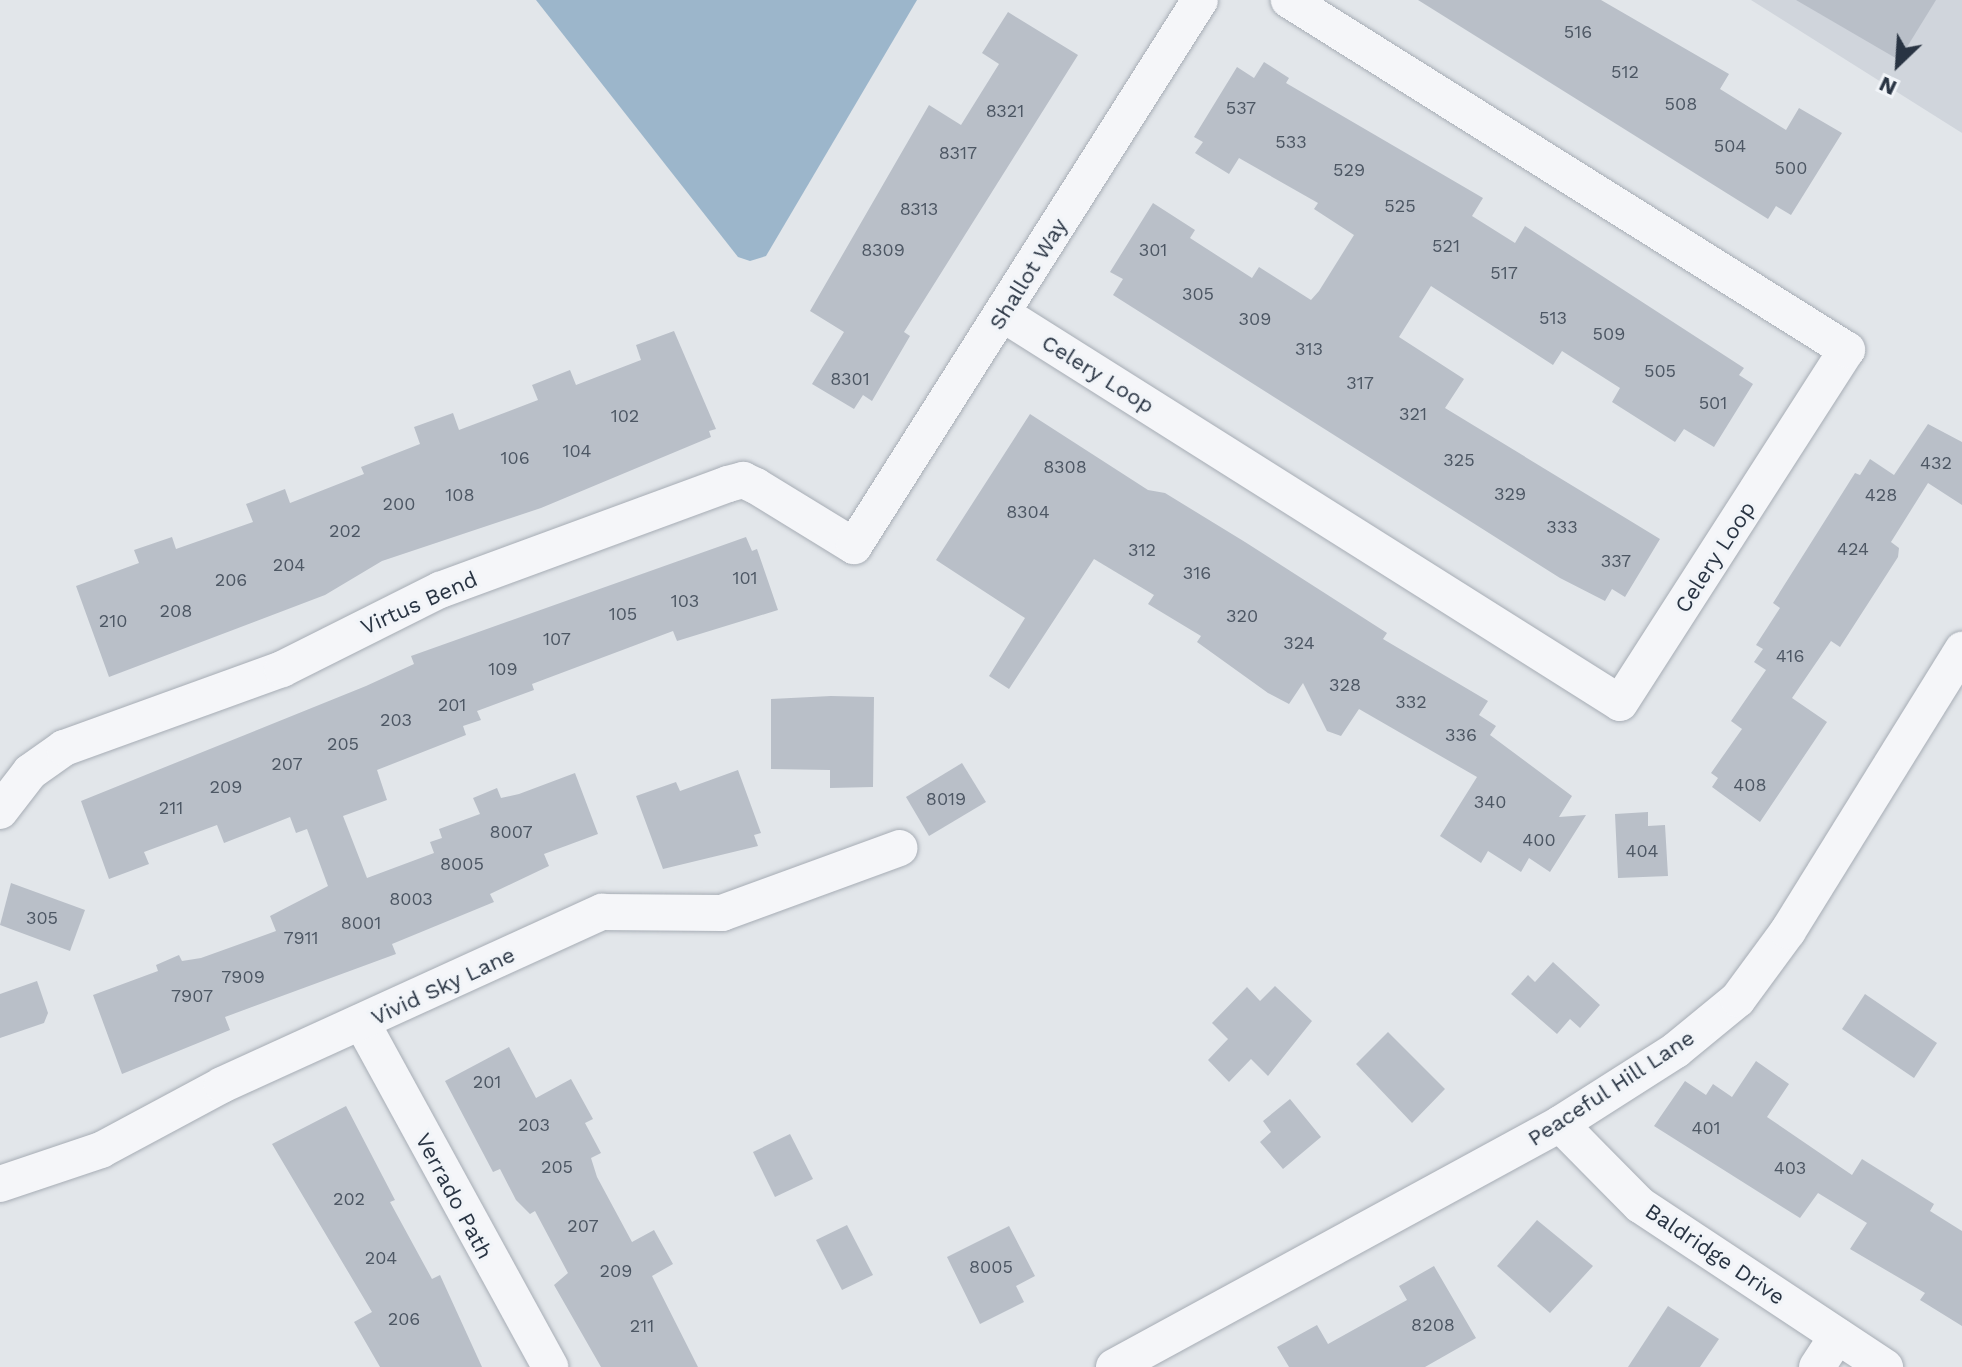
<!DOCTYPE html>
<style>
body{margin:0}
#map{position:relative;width:1962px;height:1367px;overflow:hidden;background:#e2e6ea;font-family:"Work Sans",sans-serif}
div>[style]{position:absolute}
.built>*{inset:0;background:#d0d5dc}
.water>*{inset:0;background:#9cb6cb}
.building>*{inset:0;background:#b9bfc8}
.roads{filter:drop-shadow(0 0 2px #a7adb5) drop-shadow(0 0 2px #a7adb5)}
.minor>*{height:36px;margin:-18px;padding:0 18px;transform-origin:18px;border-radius:18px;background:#f5f6f9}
span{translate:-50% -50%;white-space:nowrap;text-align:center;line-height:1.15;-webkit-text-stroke:6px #f1f4f8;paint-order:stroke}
.number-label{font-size:18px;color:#4d5764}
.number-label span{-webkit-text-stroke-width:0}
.street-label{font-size:22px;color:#293443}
.north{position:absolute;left:1858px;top:24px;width:80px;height:80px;-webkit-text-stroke:6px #f1f4f8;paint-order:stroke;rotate:205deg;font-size:22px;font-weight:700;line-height:32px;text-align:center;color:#293443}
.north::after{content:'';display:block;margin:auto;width:28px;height:36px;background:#293443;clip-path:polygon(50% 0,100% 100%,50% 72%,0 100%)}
</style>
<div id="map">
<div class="built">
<div style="clip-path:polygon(1751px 0,1962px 0,1962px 133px)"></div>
</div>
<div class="water">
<div style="clip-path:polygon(536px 0,917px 0,766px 256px,750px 261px,738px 257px)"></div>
</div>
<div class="building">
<div style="clip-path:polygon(1418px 0,1601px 0,1729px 74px,1720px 89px,1786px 130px,1799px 108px,1842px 133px,1791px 215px,1776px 206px,1768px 219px)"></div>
<div style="clip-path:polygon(1796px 0,1936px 0,1899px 60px)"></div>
<div style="clip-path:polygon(1008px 12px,1078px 55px,904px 332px,910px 336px,872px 401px,863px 395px,854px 409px,812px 384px,844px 332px,810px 311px,929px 105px,961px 125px,999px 64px,982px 53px)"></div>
<div style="clip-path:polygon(1264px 62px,1289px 78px,1286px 83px,1483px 198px,1472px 216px,1515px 243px,1525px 226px,1744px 368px,1739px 375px,1753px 384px,1714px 447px,1684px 429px,1675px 442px,1612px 402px,1620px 388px,1562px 351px,1553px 365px,1431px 286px,1399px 337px,1464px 379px,1445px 408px,1660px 539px,1625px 597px,1612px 589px,1605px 601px,1560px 578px,1113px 295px,1123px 279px,1110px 272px,1153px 203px,1195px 230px,1190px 238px,1252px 278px,1259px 267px,1311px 300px,1319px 291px,1354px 235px,1314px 209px,1318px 203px,1239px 158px,1229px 174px,1195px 153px,1203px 142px,1194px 137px,1237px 67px,1254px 78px)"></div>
<div style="clip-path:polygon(674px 331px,716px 429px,709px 431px,711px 437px,541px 508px,382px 561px,325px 595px,109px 677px,76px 586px,139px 563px,134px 550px,172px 537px,176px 549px,253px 522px,246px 504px,285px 489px,290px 503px,364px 474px,361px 467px,420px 444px,414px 427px,453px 413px,459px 430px,538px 400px,532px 385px,570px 370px,576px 385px,641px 360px,636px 345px)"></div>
<div style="clip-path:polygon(1030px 414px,1148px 490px,1165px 493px,1245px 542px,1387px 633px,1383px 639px,1488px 701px,1479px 715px,1496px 726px,1490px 735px,1572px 796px,1559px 817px,1586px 815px,1550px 872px,1529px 858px,1521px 872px,1488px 851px,1481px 863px,1440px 836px,1477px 777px,1359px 709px,1341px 736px,1327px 731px,1303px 683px,1289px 704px,1268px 693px,1197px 642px,1201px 636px,1148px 604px,1154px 595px,1094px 559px,1009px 689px,989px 676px,1025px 618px,936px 560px)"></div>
<div style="clip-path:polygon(1928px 424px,1962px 442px,1962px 505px,1928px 483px,1891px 542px,1899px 548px,1898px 557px,1840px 647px,1831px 641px,1792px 698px,1827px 722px,1760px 822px,1712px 787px,1718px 778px,1711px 773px,1742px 729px,1731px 721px,1766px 670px,1754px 662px,1763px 649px,1756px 645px,1780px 608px,1773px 603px,1855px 473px,1860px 475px,1870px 459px,1894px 475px)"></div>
<div style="clip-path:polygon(746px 537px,752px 551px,757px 549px,778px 610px,677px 641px,673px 631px,532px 684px,534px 690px,477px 711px,481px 720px,463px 726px,466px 735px,377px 770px,387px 800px,343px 816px,367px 878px,434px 853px,430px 842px,442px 838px,439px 829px,480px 814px,473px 798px,497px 788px,501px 798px,519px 794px,575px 773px,598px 834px,544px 854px,549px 866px,490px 894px,494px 902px,392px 944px,396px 954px,225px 1017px,230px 1030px,122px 1074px,93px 995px,158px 971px,156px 965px,179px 955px,182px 961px,201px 958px,276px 931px,270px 916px,328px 886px,307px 829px,296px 833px,290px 817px,224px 843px,217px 825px,144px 852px,149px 864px,109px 879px,81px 801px,366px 686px,414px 664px,411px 656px)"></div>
<div style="clip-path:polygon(831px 696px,874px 697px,873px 787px,830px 788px,830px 770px,771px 769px,771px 699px)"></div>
<div style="clip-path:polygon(962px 763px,986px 802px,929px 836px,906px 797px)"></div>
<div style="clip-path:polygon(738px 770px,761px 833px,754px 835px,758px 846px,663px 869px,636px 796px,676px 782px,680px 791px)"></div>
<div style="clip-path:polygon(1648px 812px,1648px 826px,1665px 825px,1668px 876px,1618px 878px,1615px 814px)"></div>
<div style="clip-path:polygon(11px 883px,85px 910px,70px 951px,0 925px)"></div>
<div style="clip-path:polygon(1553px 962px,1600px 1005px,1580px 1028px,1570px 1019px,1557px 1034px,1511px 994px,1528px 975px,1535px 982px)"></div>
<div style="clip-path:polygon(37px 981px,48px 1013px,44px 1023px,0 1038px,0 994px)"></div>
<div style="clip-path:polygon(1275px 986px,1312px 1021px,1268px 1076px,1251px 1059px,1229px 1082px,1208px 1060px,1228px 1039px,1212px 1023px,1247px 987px,1260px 1001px)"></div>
<div style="clip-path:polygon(1865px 994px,1937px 1043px,1914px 1078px,1842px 1029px)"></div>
<div style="clip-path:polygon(1388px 1032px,1445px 1089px,1412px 1123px,1356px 1064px)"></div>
<div style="clip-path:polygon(509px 1047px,536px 1098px,571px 1079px,593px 1119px,585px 1123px,601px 1153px,591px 1158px,597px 1177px,632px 1242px,654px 1230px,673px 1264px,652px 1276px,698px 1367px,601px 1367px,554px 1285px,568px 1273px,535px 1211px,530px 1214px,516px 1200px,500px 1169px,493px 1172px,445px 1081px)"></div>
<div style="clip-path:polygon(1756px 1061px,1789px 1084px,1767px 1117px,1852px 1175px,1862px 1159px,1934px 1204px,1930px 1211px,1962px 1231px,1962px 1326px,1920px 1300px,1925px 1293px,1850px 1249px,1867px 1223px,1818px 1193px,1800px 1218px,1654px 1126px,1685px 1081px,1706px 1095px,1713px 1084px,1732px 1097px)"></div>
<div style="clip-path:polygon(1290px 1099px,1321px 1137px,1283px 1169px,1260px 1142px,1271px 1132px,1263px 1121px)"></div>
<div style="clip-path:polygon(346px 1106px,395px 1200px,390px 1202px,432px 1279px,440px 1275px,482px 1367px,380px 1367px,354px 1322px,372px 1312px,272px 1144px)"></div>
<div style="clip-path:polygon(790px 1134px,813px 1179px,775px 1197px,753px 1152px)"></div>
<div style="clip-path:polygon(1537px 1220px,1593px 1266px,1550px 1313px,1497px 1266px)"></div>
<div style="clip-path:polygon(847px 1225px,873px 1275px,842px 1290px,816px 1240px)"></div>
<div style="clip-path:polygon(1009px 1226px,1035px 1276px,1016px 1286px,1024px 1302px,980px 1324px,947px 1257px)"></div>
<div style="clip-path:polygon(1434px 1266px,1476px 1338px,1425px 1367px,1289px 1367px,1277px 1347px,1317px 1325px,1328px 1344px,1407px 1300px,1399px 1286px)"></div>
<div style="clip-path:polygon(1668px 1306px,1719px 1339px,1700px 1367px,1628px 1367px)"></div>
</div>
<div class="roads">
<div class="minor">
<div style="left:1003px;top:314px;width:729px;rotate:32.23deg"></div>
<div style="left:1620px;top:703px;width:420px;rotate:-57.3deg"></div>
<div style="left:1847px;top:350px;width:659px;rotate:-147.9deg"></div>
<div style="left:0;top:811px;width:49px;rotate:-52.4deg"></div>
<div style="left:30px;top:772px;width:42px;rotate:-35.2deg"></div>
<div style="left:64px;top:748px;width:232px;rotate:-19.9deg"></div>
<div style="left:282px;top:669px;width:177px;rotate:-26.6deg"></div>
<div style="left:440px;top:590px;width:307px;rotate:-20.2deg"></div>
<div style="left:728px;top:484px;width:16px;rotate:-15deg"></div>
<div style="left:743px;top:480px;width:14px;rotate:25deg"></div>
<div style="left:756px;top:486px;width:115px;rotate:31.5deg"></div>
<div style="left:854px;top:546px;width:646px;rotate:-57.64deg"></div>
<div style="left:362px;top:1023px;width:392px;rotate:61.3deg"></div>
<div style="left:1560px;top:1124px;width:114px;rotate:45.4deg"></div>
<div style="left:1640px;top:1205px;width:294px;rotate:33.5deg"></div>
<div style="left:0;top:1184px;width:107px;rotate:-18.6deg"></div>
<div style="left:101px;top:1150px;width:137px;rotate:-28.2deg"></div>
<div style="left:222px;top:1085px;width:418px;rotate:-24.5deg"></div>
<div style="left:602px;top:912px;width:120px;rotate:0.5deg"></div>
<div style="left:722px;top:913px;width:189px;rotate:-20.1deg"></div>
<div style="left:1114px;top:1367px;width:508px;rotate:-28.58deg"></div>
<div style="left:1560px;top:1124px;width:138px;rotate:-32.5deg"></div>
<div style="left:1676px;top:1050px;width:80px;rotate:-39.4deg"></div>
<div style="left:1738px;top:999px;width:84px;rotate:-53.7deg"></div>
<div style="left:1788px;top:931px;width:331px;rotate:-58.2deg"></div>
<div style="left:1817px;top:1367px;width:37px;rotate:-57deg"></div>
</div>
</div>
<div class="number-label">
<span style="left:1578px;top:32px">516</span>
<span style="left:1625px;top:72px">512</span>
<span style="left:1681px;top:104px">508</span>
<span style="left:1241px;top:108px">537</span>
<span style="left:1005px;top:111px">8321</span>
<span style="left:1291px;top:142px">533</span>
<span style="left:1730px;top:146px">504</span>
<span style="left:958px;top:153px">8317</span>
<span style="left:1791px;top:168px">500</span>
<span style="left:1349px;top:170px">529</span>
<span style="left:1400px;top:206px">525</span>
<span style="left:919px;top:209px">8313</span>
<span style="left:1446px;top:246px">521</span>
<span style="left:883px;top:250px">8309</span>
<span style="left:1153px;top:250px">301</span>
<span style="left:1504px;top:273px">517</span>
<span style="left:1198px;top:294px">305</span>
<span style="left:1553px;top:318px">513</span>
<span style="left:1255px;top:319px">309</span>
<span style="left:1609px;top:334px">509</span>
<span style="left:1309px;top:349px">313</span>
<span style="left:1660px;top:371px">505</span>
<span style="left:850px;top:379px">8301</span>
<span style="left:1360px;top:383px">317</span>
<span style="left:1713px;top:403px">501</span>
<span style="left:1413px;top:414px">321</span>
<span style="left:625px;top:416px">102</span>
<span style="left:577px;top:451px">104</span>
<span style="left:515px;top:458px">106</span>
<span style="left:1459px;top:460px">325</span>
<span style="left:1936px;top:463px">432</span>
<span style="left:1065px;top:467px">8308</span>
<span style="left:1510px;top:494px">329</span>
<span style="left:460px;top:495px">108</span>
<span style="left:1881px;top:495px">428</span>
<span style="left:399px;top:504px">200</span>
<span style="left:1028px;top:512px">8304</span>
<span style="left:1562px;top:527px">333</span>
<span style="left:345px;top:531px">202</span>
<span style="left:1853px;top:549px">424</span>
<span style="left:1142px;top:550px">312</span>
<span style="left:1616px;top:561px">337</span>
<span style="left:289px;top:565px">204</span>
<span style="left:1197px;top:573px">316</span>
<span style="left:745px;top:578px">101</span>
<span style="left:231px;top:580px">206</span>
<span style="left:685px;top:601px">103</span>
<span style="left:176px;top:611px">208</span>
<span style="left:623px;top:614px">105</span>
<span style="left:1242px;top:616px">320</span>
<span style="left:113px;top:621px">210</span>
<span style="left:557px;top:639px">107</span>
<span style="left:1299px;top:643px">324</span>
<span style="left:1790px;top:656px">416</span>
<span style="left:503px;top:669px">109</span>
<span style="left:1345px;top:685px">328</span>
<span style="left:1411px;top:702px">332</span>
<span style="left:452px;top:705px">201</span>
<span style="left:396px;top:720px">203</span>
<span style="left:1461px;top:735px">336</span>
<span style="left:343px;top:744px">205</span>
<span style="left:287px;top:764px">207</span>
<span style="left:1750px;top:785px">408</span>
<span style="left:226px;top:787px">209</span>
<span style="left:946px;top:799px">8019</span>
<span style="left:1490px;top:802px">340</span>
<span style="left:171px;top:808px">211</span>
<span style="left:511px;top:832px">8007</span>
<span style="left:1539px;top:840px">400</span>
<span style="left:1642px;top:851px">404</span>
<span style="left:462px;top:864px">8005</span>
<span style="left:411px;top:899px">8003</span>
<span style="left:42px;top:918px">305</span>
<span style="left:361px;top:923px">8001</span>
<span style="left:301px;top:938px">7911</span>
<span style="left:243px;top:977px">7909</span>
<span style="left:192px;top:996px">7907</span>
<span style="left:487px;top:1082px">201</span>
<span style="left:534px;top:1125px">203</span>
<span style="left:1706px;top:1128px">401</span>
<span style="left:557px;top:1167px">205</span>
<span style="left:1790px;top:1168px">403</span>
<span style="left:349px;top:1199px">202</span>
<span style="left:583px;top:1226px">207</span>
<span style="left:381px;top:1258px">204</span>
<span style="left:991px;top:1267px">8005</span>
<span style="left:616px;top:1271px">209</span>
<span style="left:404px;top:1319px">206</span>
<span style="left:1433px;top:1325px">8208</span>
<span style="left:642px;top:1326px">211</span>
</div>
<div class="street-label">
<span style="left:1028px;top:274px;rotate:-58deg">Shallot Way</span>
<span style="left:1098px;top:374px;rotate:32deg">Celery Loop</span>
<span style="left:1715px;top:557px;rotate:-57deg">Celery Loop</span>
<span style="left:419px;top:603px;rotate:-24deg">Virtus Bend</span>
<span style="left:443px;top:986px;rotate:-25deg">Vivid Sky Lane</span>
<span style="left:1611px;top:1088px;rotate:-33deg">Peaceful Hill Lane</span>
<span style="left:454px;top:1196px;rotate:62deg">Verrado Path</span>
<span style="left:1715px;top:1254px;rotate:34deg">Baldridge Drive</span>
</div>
<div class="north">N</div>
</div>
